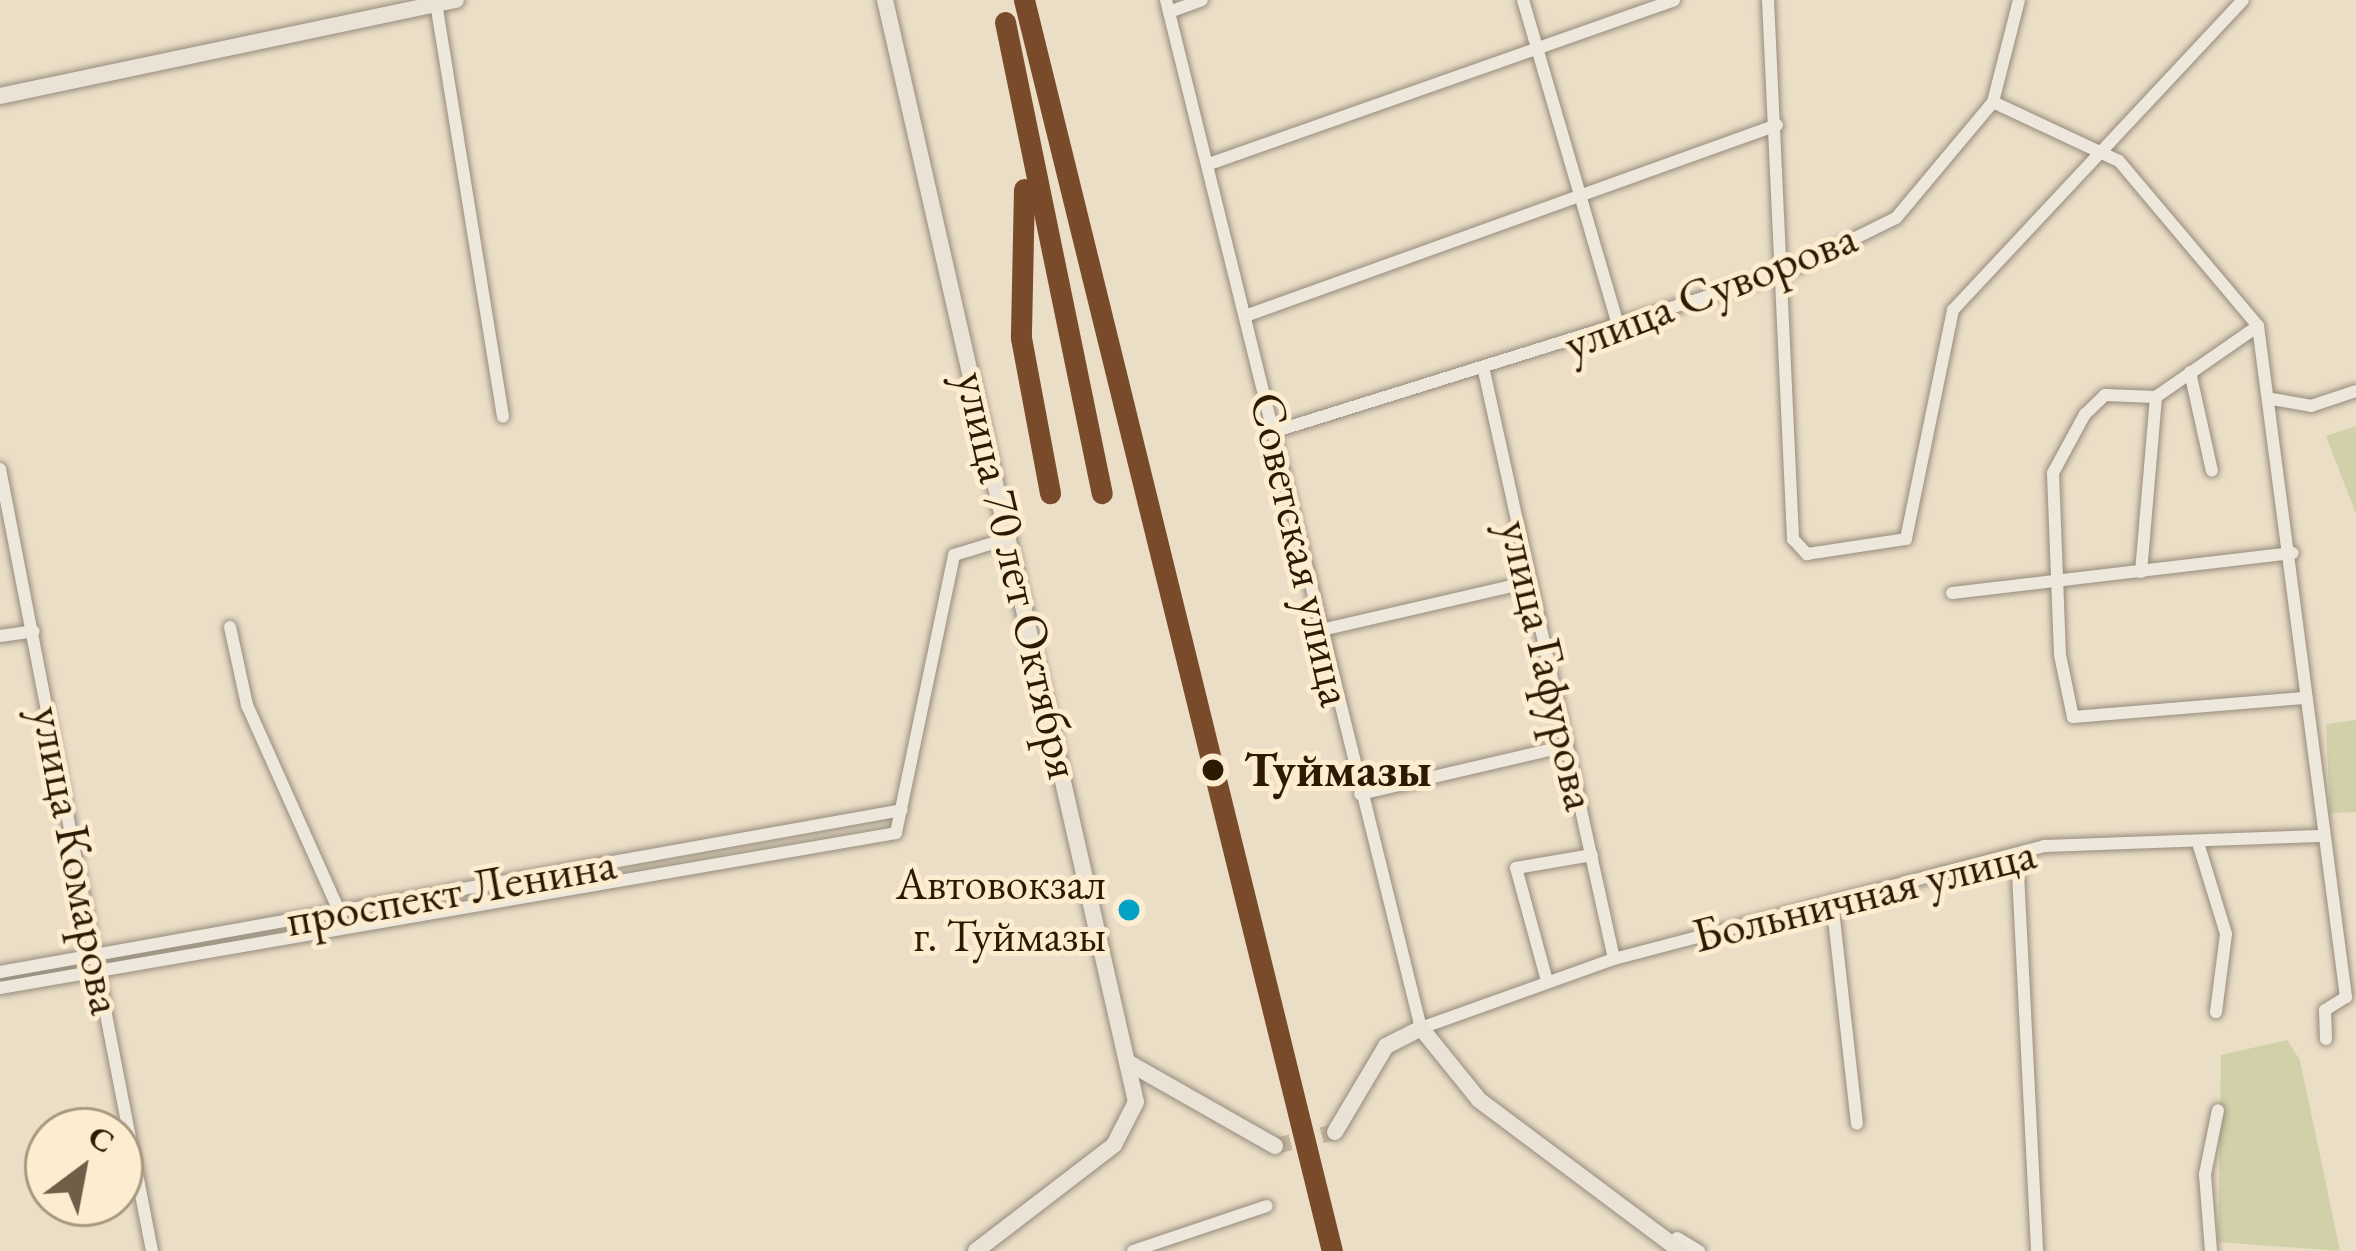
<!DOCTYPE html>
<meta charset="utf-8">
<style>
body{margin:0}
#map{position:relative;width:2356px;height:1251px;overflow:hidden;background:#ebdec7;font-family:"EB Garamond",serif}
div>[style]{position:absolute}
.green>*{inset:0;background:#d1d0a9}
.major-tunnel>*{height:16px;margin-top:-8px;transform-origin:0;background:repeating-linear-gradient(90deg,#c5b7a0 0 16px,transparent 0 24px)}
.roads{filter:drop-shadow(0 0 3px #968c7d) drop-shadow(0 0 3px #968c7d)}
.minor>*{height:12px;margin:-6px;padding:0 6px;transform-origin:6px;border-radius:6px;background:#eee7db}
.major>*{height:16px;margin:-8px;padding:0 8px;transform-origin:8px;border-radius:8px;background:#eae3d5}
.rail-1>*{height:21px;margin:-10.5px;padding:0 10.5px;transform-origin:10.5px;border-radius:10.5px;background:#7a4b2a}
.dots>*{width:33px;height:33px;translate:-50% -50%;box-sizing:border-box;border:6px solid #fcedd1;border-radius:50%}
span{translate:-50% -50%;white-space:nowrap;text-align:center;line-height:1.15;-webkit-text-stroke:10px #fcedd1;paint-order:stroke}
.bus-label{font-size:45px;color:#2d1a03}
.right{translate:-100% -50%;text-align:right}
.street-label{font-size:48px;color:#2d1a03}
.stop-label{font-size:48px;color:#2d1a03;font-weight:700}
.left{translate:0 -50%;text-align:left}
.north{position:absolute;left:24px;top:1107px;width:120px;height:120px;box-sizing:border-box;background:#fcedd1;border:3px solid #a9997f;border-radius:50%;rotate:32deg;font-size:33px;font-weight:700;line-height:48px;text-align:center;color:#2d1a03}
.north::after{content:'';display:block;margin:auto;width:42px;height:54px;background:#705f48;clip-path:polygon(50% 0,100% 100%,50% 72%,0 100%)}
</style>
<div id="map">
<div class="green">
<div style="clip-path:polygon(2356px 426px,2356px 514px,2326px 436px)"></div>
<div style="clip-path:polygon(2356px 720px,2356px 812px,2330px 813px,2326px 724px)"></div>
<div style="clip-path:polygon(2287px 1040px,2300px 1060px,2340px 1251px,2218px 1242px,2221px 1055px)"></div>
</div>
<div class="major-tunnel">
<div style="left:1275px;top:1146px;width:62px;rotate:-13.1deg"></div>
</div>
<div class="roads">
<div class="minor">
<div style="left:1166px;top:0;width:1059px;rotate:76.07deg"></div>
<div style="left:1421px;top:1028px;width:205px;rotate:-19.7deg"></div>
<div style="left:1614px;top:959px;width:445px;rotate:-14.7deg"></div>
<div style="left:2044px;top:846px;width:275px;rotate:-2.1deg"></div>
<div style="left:1523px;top:0;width:342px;rotate:73.7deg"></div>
<div style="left:1768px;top:0;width:540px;rotate:87.34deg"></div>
<div style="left:1793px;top:539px;width:21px;rotate:47deg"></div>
<div style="left:1807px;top:554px;width:100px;rotate:-8.6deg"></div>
<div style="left:1906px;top:539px;width:234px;rotate:-78.4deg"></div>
<div style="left:1953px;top:310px;width:424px;rotate:-46.9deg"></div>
<div style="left:436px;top:3px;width:419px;rotate:80.8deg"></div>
<div style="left:1169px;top:12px;width:35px;rotate:-20deg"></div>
<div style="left:1993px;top:102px;width:139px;rotate:25.1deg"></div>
<div style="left:2119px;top:161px;width:216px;rotate:49.9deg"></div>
<div style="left:2258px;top:326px;width:677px;rotate:82.53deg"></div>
<div style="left:2346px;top:997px;width:25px;rotate:148deg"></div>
<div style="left:2325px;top:1010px;width:29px;rotate:88deg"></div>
<div style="left:1209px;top:164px;width:493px;rotate:-19.4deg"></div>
<div style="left:1248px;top:315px;width:562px;rotate:-19.76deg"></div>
<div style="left:2258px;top:326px;width:124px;rotate:145.2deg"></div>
<div style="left:2156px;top:397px;width:51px;rotate:-177.8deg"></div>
<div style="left:2105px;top:395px;width:28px;rotate:136deg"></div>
<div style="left:2085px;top:414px;width:67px;rotate:118.5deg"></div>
<div style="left:2053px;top:473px;width:182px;rotate:87.8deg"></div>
<div style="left:2060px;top:655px;width:63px;rotate:78.2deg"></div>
<div style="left:2073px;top:717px;width:234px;rotate:-4.7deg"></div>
<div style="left:1484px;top:371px;width:602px;rotate:77.53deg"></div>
<div style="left:2190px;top:372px;width:101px;rotate:77.5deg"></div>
<div style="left:2272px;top:399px;width:40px;rotate:10deg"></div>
<div style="left:2311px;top:406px;width:47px;rotate:-18.4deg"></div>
<div style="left:1276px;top:431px;width:537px;rotate:-17.32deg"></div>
<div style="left:1789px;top:271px;width:119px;rotate:-26.4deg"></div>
<div style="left:1896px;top:218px;width:151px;rotate:-50.1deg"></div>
<div style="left:1993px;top:102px;width:105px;rotate:-75.7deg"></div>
<div style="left:0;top:469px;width:797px;rotate:79deg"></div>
<div style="left:2141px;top:572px;width:176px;rotate:-85.1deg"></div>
<div style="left:1952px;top:593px;width:343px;rotate:-6.7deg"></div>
<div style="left:230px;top:627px;width:80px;rotate:77.7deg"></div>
<div style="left:247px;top:705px;width:230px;rotate:65.9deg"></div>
<div style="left:1317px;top:631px;width:218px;rotate:-13deg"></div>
<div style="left:0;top:636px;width:34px;rotate:-8deg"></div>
<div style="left:1360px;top:794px;width:212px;rotate:-13.1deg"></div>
<div style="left:2199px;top:846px;width:92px;rotate:72.9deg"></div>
<div style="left:2226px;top:934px;width:79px;rotate:97.3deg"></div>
<div style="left:2017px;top:854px;width:398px;rotate:87.1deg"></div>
<div style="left:1832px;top:901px;width:224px;rotate:83.6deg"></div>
<div style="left:0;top:972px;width:916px;rotate:-10.18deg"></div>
<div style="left:1547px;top:981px;width:117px;rotate:-105.3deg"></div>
<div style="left:1516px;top:868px;width:77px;rotate:-9.7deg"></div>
<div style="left:0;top:988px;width:909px;rotate:-9.81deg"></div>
<div style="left:896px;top:833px;width:284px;rotate:-78.2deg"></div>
<div style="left:954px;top:555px;width:59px;rotate:-16.9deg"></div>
<div style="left:1677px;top:1238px;width:26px;rotate:31deg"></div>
<div style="left:1133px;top:1251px;width:141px;rotate:-18.6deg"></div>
<div style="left:2211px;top:1251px;width:77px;rotate:-94.5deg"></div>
<div style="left:2205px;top:1174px;width:65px;rotate:-78.5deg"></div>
</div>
<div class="major">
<div style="left:885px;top:0;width:1130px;rotate:77.17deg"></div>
<div style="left:1136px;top:1102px;width:48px;rotate:117.1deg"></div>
<div style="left:1114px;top:1145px;width:174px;rotate:142.5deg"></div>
<div style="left:0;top:96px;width:466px;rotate:-11.9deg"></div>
<div style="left:1129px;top:1063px;width:168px;rotate:29.6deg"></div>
<div style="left:1335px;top:1132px;width:100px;rotate:-59.3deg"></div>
<div style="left:1386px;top:1046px;width:39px;rotate:-27deg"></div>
<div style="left:1421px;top:1028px;width:92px;rotate:51.1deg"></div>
<div style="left:1479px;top:1100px;width:252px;rotate:36.8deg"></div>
</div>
</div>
<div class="rail-1">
<div style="left:1024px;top:0;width:1288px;rotate:76.17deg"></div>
<div style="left:1005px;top:22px;width:481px;rotate:78.4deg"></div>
<div style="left:1024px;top:189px;width:149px;rotate:91.2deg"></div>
<div style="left:1021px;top:338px;width:158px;rotate:79.4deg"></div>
</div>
<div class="dots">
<div style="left:1213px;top:770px;background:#2d1a03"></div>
<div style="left:1129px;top:910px;background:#02a2c4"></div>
</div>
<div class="bus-label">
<span class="right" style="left:1106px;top:910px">Автовокзал<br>г. Туймазы</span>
</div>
<div class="street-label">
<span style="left:1710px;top:290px;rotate:-21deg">улица Суворова</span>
<span style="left:1302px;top:549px;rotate:77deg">Советская улица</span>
<span style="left:1019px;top:575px;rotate:77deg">улица 70 лет Октября</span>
<span style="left:1549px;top:665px;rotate:77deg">улица Гафурова</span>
<span style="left:78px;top:860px;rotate:79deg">улица Комарова</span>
<span style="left:451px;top:891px;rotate:-10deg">проспект Ленина</span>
<span style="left:1864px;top:894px;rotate:-14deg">Больничная улица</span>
</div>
<div class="stop-label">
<span class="left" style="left:1244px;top:770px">Туймазы</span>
</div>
<div class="north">С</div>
</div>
